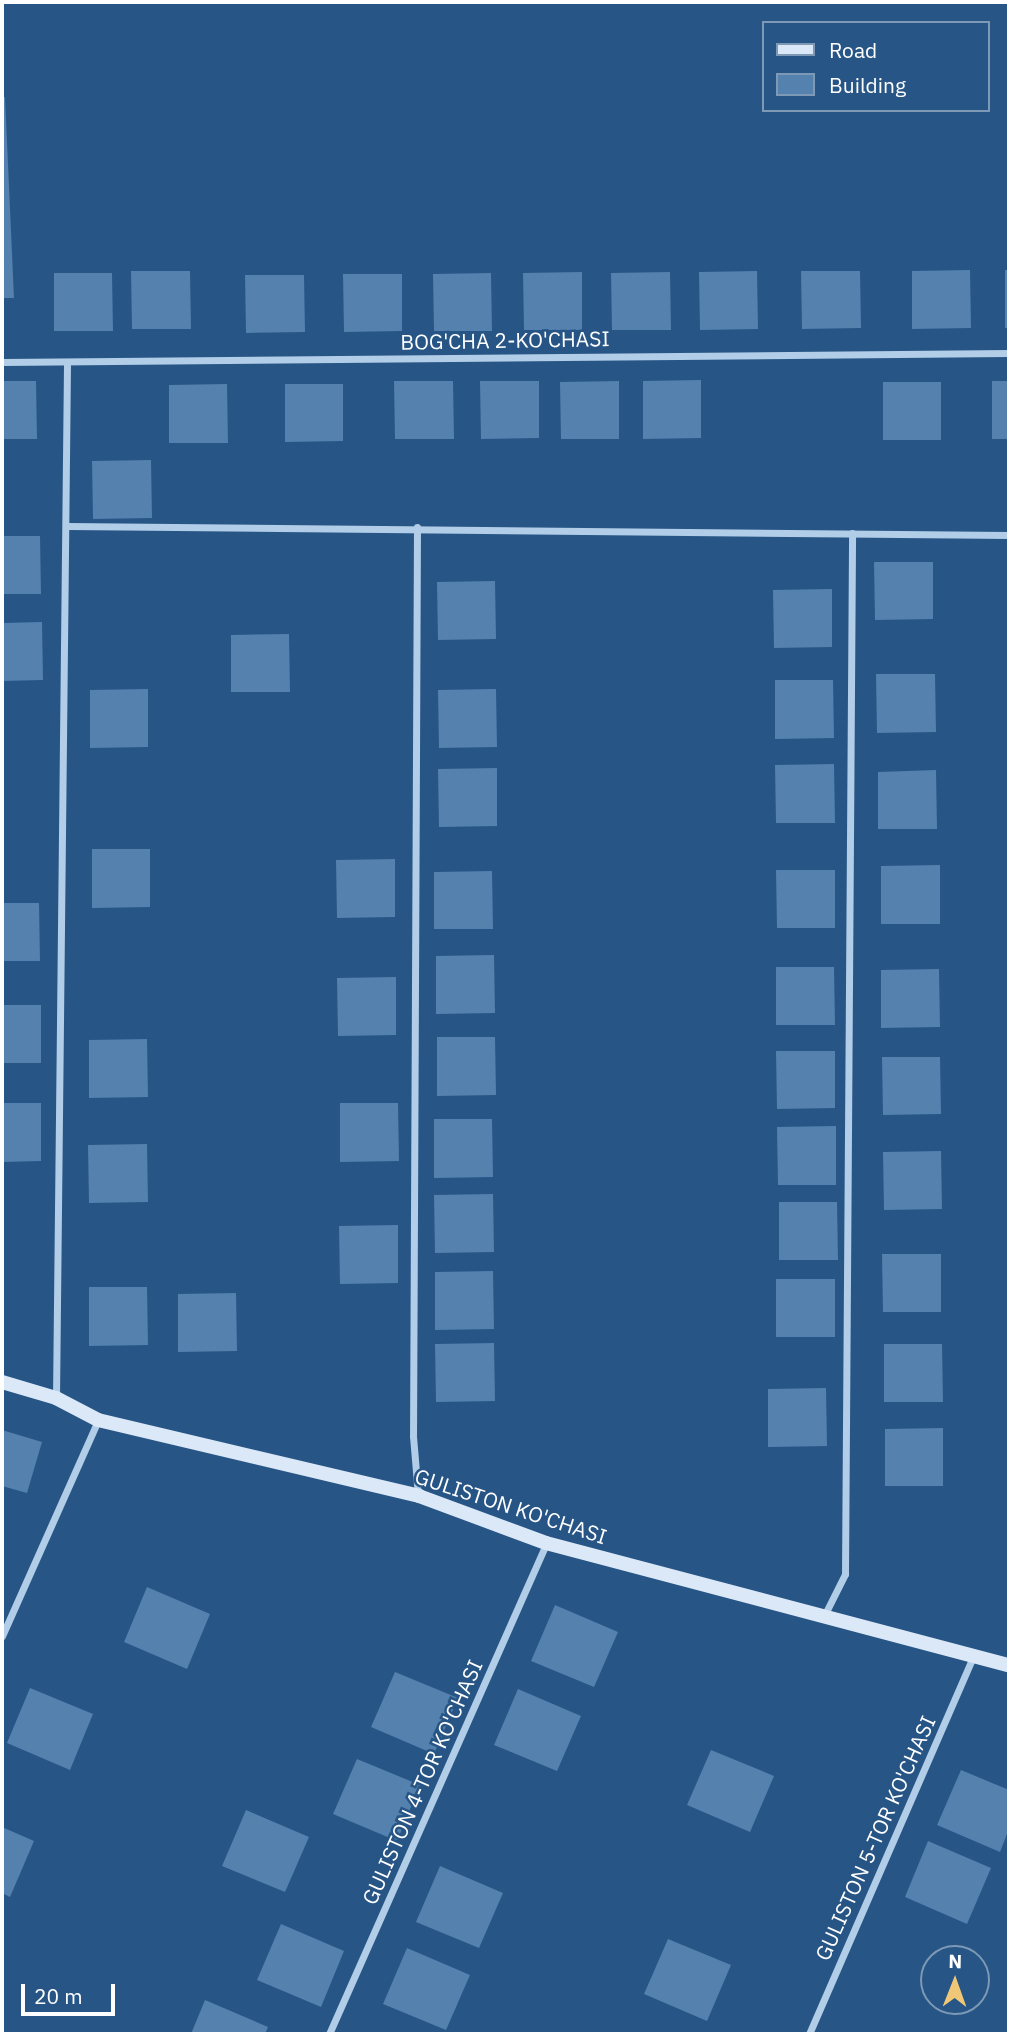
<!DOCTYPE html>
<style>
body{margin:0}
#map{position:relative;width:1011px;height:2036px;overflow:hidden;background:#275585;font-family:"IBM Plex Sans",sans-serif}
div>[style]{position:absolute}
.building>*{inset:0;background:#5481ae}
.street>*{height:7px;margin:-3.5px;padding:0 3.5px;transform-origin:3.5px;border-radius:3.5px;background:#b1cde7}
.secondary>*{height:14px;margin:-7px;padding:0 7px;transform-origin:7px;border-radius:7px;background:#dbe8f7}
span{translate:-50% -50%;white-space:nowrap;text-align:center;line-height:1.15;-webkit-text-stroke:5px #275585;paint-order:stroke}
.street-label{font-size:21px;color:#fff}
.frame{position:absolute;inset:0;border:4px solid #fff;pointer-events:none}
.legend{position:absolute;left:762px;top:21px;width:228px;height:91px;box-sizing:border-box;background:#275585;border:2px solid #7d99b6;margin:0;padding:9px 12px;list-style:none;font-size:21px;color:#fff}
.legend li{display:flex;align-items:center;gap:14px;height:35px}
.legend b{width:35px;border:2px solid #7d99b6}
.north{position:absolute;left:920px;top:1945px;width:70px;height:70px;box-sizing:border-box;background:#275585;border:2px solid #7d99b6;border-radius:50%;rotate:1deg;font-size:19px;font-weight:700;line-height:28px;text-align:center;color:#fff}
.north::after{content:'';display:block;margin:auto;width:24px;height:32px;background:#f0c677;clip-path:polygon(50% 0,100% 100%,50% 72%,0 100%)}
.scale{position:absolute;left:21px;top:1984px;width:94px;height:32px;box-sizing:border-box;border:4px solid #fff;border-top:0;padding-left:9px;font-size:21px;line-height:24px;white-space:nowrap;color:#fff;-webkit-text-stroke:5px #275585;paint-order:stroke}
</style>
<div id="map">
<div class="building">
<div style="clip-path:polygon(2px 97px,5px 97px,14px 298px,2px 298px)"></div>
<div style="clip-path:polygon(970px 270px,971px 328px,912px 329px,912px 271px)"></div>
<div style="clip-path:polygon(1005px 270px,1009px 270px,1009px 328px,1005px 328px)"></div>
<div style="clip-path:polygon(131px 271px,190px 271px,191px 329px,132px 329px)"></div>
<div style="clip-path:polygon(757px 271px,758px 329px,700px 330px,699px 272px)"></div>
<div style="clip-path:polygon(801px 271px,860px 271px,861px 328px,802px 329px)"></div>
<div style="clip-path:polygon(582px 272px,582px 330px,524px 330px,523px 273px)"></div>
<div style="clip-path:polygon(670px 272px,671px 330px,612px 330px,611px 273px)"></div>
<div style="clip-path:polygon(54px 273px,112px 273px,113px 331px,54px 331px)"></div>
<div style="clip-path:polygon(491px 273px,492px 331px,434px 331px,433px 274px)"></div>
<div style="clip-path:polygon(343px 274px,402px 274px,402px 331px,344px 332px)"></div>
<div style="clip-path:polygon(245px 275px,304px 275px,305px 332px,246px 333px)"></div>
<div style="clip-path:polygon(701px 380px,701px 438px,643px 439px,643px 381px)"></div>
<div style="clip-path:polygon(2px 381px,36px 381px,37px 439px,2px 439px)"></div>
<div style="clip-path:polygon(394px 381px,453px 381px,454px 439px,395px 439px)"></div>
<div style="clip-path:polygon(480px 381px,539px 381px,539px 438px,481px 439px)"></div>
<div style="clip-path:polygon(619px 381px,619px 439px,561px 439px,560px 382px)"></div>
<div style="clip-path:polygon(992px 381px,1009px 381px,1009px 439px,992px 439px)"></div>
<div style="clip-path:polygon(883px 382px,941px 382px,941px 440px,883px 440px)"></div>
<div style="clip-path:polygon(227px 384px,228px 443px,169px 443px,169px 385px)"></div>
<div style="clip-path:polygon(285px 384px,343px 384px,343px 441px,285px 442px)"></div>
<div style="clip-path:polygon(151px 460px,152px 518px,93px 519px,92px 461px)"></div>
<div style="clip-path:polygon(2px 536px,40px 536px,41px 594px,2px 594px)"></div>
<div style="clip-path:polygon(874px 562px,933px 562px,933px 619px,875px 620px)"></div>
<div style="clip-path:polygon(495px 581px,496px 639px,438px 640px,437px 582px)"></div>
<div style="clip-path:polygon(832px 589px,832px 647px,774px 648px,773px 590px)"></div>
<div style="clip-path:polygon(42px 622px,43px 680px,2px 681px,2px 623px)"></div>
<div style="clip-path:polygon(289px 634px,290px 692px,231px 692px,231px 635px)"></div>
<div style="clip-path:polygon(876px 674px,935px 674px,936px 732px,877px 733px)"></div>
<div style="clip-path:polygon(775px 680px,833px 680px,834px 738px,775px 739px)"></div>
<div style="clip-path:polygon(148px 689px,148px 747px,90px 748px,90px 690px)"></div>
<div style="clip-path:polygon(496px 689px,497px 747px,439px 748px,438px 690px)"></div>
<div style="clip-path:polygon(834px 764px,835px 823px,776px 823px,775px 765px)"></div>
<div style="clip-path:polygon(497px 768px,497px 826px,439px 827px,438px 769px)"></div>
<div style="clip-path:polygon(936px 770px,937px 829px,878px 829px,878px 772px)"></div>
<div style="clip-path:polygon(92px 849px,150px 849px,150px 907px,92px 908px)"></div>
<div style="clip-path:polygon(395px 859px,395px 917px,337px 918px,336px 860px)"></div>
<div style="clip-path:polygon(940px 865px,940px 924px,881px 924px,881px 866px)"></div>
<div style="clip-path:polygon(776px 870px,835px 870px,835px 928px,777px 928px)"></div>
<div style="clip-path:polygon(492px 871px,493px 929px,434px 929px,434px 872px)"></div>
<div style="clip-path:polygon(2px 903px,39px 903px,40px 961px,2px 961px)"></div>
<div style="clip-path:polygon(494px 955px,495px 1013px,436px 1014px,436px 956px)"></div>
<div style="clip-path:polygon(776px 967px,834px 967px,835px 1025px,776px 1025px)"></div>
<div style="clip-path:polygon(939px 969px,940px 1027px,881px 1028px,881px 970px)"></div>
<div style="clip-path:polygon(396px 977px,396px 1035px,338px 1036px,337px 978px)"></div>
<div style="clip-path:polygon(2px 1005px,41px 1005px,41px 1063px,2px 1063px)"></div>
<div style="clip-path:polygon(437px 1037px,495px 1037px,496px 1095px,437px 1096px)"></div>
<div style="clip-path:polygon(147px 1039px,148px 1097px,89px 1098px,89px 1040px)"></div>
<div style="clip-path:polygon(776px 1051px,835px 1051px,835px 1108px,777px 1109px)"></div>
<div style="clip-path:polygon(882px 1057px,940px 1057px,941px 1114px,883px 1115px)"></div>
<div style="clip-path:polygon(2px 1103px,41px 1103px,41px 1161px,2px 1162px)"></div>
<div style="clip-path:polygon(340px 1103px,398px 1103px,399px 1161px,340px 1162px)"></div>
<div style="clip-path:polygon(434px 1119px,492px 1119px,493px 1177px,434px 1178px)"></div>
<div style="clip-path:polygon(836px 1126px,836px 1185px,778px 1185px,777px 1127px)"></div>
<div style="clip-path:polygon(147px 1144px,148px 1202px,89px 1203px,88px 1145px)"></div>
<div style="clip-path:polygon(941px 1151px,942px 1209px,884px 1210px,883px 1152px)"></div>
<div style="clip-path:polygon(493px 1194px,494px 1252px,435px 1253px,434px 1195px)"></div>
<div style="clip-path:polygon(779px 1202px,837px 1202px,838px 1260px,779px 1260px)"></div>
<div style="clip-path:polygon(398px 1225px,398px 1283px,340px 1284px,339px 1226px)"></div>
<div style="clip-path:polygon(882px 1254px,941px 1254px,941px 1312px,883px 1312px)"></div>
<div style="clip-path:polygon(493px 1271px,494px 1329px,435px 1330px,435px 1272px)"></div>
<div style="clip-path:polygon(776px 1279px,835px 1279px,835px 1337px,776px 1337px)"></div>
<div style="clip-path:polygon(89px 1287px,147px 1287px,148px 1345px,89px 1346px)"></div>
<div style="clip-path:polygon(236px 1293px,237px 1351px,178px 1352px,178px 1294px)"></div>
<div style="clip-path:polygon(494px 1343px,495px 1401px,436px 1402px,435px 1344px)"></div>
<div style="clip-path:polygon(884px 1344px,942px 1344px,943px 1402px,884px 1402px)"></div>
<div style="clip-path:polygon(826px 1388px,827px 1446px,768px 1447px,768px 1389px)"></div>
<div style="clip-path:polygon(943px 1428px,943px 1486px,885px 1486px,885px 1429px)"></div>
<div style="clip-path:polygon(2px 1430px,42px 1442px,27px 1493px,2px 1486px)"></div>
<div style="clip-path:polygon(147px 1587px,210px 1614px,187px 1669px,124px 1642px)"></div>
<div style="clip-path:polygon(555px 1605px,618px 1632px,594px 1687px,531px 1661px)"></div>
<div style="clip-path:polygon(395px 1672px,458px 1698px,434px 1754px,371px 1727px)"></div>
<div style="clip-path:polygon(30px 1688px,93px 1714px,70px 1770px,7px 1743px)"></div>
<div style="clip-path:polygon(518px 1689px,581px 1716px,557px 1771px,494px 1745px)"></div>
<div style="clip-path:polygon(711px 1750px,774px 1776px,750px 1832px,687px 1805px)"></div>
<div style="clip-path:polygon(357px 1759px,420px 1785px,397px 1841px,333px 1814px)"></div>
<div style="clip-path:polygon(961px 1770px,1009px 1790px,1009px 1829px,1000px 1852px,937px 1825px)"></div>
<div style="clip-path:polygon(246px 1810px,309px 1837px,285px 1892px,222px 1866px)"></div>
<div style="clip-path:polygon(2px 1827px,34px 1841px,10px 1897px,2px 1893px)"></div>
<div style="clip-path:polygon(928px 1841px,991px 1868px,967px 1924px,905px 1897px)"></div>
<div style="clip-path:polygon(440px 1866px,503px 1893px,479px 1948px,416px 1922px)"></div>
<div style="clip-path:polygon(281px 1924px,344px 1951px,321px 2007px,257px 1980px)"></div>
<div style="clip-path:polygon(668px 1939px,731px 1965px,707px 2021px,644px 1994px)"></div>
<div style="clip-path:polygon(407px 1948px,470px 1975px,446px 2030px,383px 2004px)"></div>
<div style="clip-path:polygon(205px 2000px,268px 2027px,265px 2034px,191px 2034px)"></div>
</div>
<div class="street">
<div style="left:2px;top:362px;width:1007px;rotate:-0.51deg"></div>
<div style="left:67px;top:526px;width:942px;rotate:0.55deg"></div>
<div style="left:417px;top:527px;width:909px;rotate:90.25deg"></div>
<div style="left:413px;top:1436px;width:59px;rotate:85.2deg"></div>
<div style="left:56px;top:1398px;width:1036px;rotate:-89.39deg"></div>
<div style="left:824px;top:1616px;width:47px;rotate:-63.4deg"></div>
<div style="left:845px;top:1574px;width:1041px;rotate:-89.61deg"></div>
<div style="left:2px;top:1636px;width:236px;rotate:-66deg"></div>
<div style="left:329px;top:2034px;width:536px;rotate:-66.11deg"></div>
<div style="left:809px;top:2034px;width:412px;rotate:-66.5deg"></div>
</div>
<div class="secondary">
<div style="left:2px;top:1382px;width:56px;rotate:16.5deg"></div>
<div style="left:56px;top:1398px;width:47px;rotate:27.6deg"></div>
<div style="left:98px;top:1420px;width:330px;rotate:13.3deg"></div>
<div style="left:419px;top:1496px;width:135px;rotate:20.3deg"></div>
<div style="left:546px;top:1543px;width:479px;rotate:14.8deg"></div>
</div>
<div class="street-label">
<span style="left:505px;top:340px;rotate:-1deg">BOG'CHA 2-KO'CHASI</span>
<span style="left:511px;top:1506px;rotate:18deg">GULISTON KO'CHASI</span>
<span style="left:422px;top:1782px;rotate:-66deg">GULISTON 4-TOR KO'CHASI</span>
<span style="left:875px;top:1838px;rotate:-66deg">GULISTON 5-TOR KO'CHASI</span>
</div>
<div class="frame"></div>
<ul class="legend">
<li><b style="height:9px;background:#dbe8f7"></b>Road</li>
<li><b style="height:19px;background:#5481ae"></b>Building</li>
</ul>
<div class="north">N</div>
<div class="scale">20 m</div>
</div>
